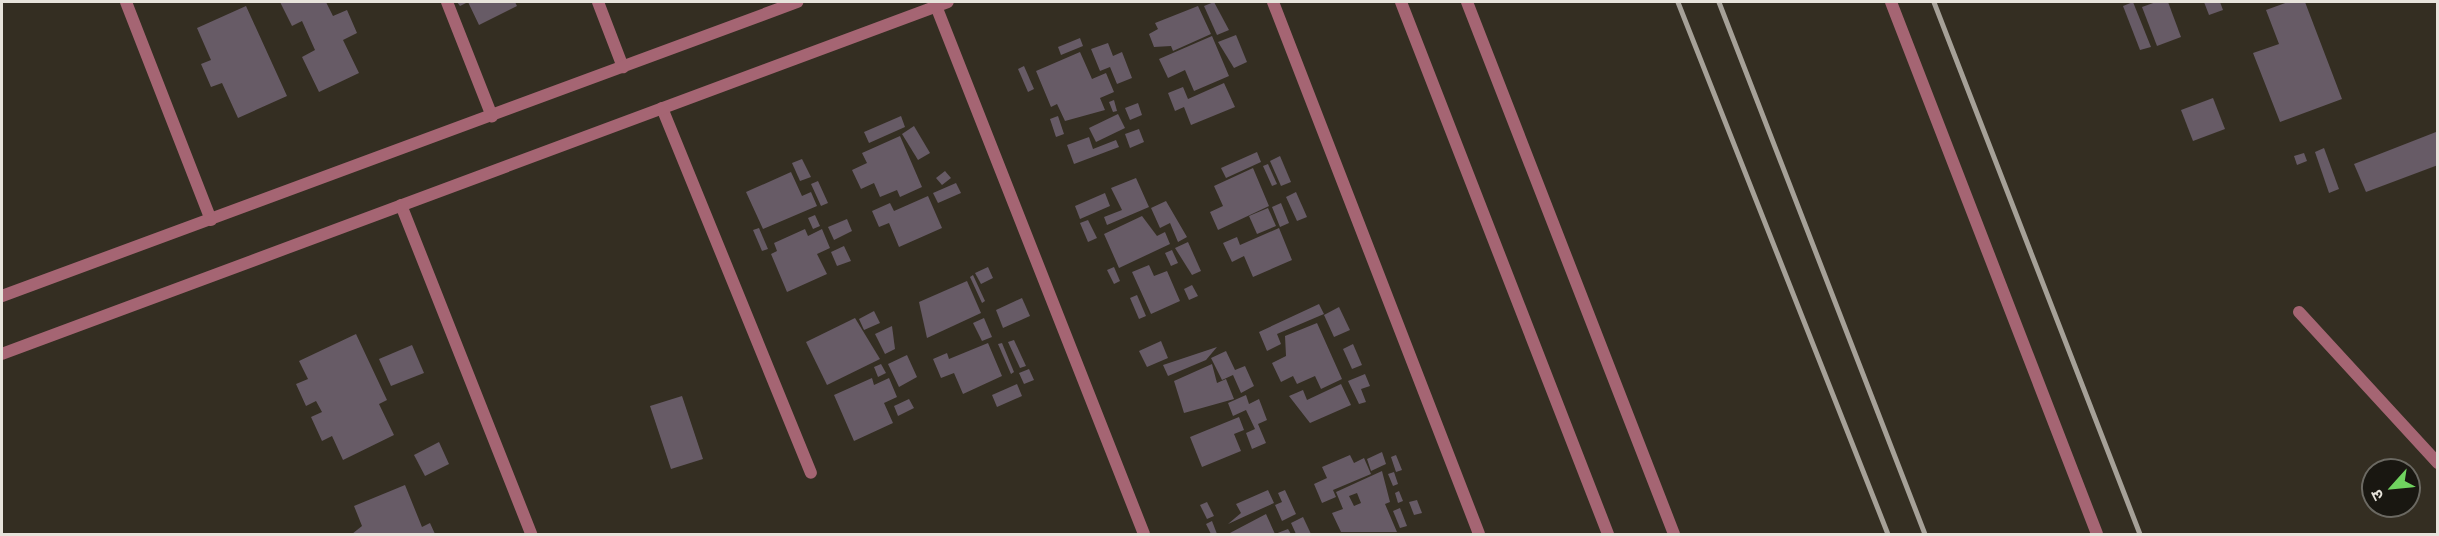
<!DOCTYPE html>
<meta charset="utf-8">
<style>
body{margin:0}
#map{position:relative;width:2439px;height:536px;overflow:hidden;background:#342e22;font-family:Barlow,"Noto Sans Devanagari",sans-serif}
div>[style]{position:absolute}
.building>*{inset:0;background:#675b66}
.lane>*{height:12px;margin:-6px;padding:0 6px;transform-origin:6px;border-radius:6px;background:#a56573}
.street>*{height:12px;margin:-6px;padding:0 6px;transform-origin:6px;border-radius:6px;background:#a56573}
.rail>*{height:4.5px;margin:-2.25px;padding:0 2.25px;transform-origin:2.25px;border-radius:2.25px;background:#a6a198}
span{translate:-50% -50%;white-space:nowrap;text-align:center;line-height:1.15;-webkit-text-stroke:4.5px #191711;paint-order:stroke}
.frame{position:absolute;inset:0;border:3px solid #e7e3db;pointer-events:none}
.north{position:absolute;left:2361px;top:458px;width:60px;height:60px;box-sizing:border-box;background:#191711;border:2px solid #6b6962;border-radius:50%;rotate:243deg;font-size:16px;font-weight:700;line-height:24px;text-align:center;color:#e7e3db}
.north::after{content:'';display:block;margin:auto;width:21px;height:27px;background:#70d35f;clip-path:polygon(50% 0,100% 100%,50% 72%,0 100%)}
</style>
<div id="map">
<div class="building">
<div style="clip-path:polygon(280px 2px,326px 2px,333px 16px,347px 10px,357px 33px,343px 40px,359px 73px,319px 92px,302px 57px,315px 50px,302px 21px,292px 26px)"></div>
<div style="clip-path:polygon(457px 2px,515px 2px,517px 6px,479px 25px,468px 2px,460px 6px)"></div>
<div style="clip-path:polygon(1214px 2px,1229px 30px,1217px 35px,1204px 6px)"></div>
<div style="clip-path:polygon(2133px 2px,2151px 47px,2140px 50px,2123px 6px)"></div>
<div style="clip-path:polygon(2156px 2px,2168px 2px,2181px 37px,2157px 46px,2142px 7px)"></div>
<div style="clip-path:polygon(2204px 2px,2220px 2px,2223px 10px,2209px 15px)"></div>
<div style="clip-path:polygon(2288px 2px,2305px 2px,2342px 99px,2280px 122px,2253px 53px,2279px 44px,2266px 10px)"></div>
<div style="clip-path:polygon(246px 6px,287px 96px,238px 118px,222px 83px,211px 87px,201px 64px,211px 60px,197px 28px)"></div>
<div style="clip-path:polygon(1198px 6px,1211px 34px,1173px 51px,1171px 46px,1154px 47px,1149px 34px,1158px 29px,1155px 23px)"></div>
<div style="clip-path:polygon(1236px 35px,1247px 62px,1234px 68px,1218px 42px)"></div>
<div style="clip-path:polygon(1212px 36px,1229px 76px,1194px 91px,1185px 70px,1168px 78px,1159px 59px)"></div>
<div style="clip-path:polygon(1080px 38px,1083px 46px,1061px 55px,1058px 47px)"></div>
<div style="clip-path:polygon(1108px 43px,1113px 56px,1122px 52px,1132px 78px,1117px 84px,1110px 67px,1100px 71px,1091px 49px)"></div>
<div style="clip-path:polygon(1080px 52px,1092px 79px,1106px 73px,1114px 92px,1100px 98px,1105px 110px,1065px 121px,1057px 104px,1051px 107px,1036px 71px)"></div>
<div style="clip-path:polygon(1024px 66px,1034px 89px,1028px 92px,1018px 69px)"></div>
<div style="clip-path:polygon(1224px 83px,1235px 107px,1191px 125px,1184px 107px,1175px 111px,1168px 93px,1183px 87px,1188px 99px)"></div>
<div style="clip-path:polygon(2213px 98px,2225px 129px,2193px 141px,2181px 110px)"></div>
<div style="clip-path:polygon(1114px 100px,1117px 111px,1113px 112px,1109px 102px)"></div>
<div style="clip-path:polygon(1138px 103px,1142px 115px,1130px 120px,1125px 108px)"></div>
<div style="clip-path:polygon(1118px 114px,1125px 128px,1096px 142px,1089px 128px)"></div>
<div style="clip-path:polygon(901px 116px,905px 127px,869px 143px,864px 132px)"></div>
<div style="clip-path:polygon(1058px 116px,1064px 134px,1056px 137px,1050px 119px)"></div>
<div style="clip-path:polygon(914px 126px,930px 153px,918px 160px,902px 134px)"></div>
<div style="clip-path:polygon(1139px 129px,1144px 142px,1130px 148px,1125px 134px)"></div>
<div style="clip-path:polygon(2436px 132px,2438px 165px,2366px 192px,2354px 164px)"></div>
<div style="clip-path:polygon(900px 136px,922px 187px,900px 197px,897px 190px,880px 197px,874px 183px,861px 189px,852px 170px,867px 163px,862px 153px)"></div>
<div style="clip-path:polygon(1089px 137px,1093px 149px,1116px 140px,1119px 147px,1074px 164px,1067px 145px)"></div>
<div style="clip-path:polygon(2324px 148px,2339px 189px,2329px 193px,2315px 152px)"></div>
<div style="clip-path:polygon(1257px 152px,1261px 162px,1226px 178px,1221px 168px)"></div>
<div style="clip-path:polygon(2304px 153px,2307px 161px,2297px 165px,2294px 156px)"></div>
<div style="clip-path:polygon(1280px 156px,1291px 182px,1281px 186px,1270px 161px)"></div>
<div style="clip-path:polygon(802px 159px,811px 177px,800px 181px,792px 163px)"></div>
<div style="clip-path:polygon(1268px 164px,1277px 184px,1272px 186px,1263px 166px)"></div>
<div style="clip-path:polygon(1253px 168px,1269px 206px,1218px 230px,1210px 212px,1223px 206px,1214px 186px)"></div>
<div style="clip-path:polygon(945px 171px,951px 178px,942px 185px,936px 178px)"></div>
<div style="clip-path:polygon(791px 172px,802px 196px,811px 192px,817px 206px,763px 229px,746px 192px)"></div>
<div style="clip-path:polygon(1136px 178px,1149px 207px,1107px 225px,1104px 217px,1122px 210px,1111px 188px)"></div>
<div style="clip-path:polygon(818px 181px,828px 203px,821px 206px,811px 184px)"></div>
<div style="clip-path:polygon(956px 183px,961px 193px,938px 203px,933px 193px)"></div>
<div style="clip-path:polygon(1296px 192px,1307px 217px,1297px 221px,1286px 197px)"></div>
<div style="clip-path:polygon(1105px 193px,1110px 206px,1080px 219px,1075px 206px)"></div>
<div style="clip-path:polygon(928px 196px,942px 228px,899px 247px,889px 223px,879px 227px,872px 211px,890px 203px,894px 211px)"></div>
<div style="clip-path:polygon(1166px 201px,1187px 237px,1178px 242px,1170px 223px,1160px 228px,1151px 208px)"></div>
<div style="clip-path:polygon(1281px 203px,1289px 223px,1280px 227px,1272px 207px)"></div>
<div style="clip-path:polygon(1268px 208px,1276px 226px,1257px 234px,1249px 216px)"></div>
<div style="clip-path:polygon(815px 215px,820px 226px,813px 229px,808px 218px)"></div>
<div style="clip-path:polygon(1142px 216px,1157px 236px,1165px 232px,1170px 244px,1119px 268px,1104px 234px)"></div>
<div style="clip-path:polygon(847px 219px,852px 231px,834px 240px,828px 227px)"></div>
<div style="clip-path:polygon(1088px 220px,1097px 238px,1088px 242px,1080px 223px)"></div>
<div style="clip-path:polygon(759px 228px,768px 249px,762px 251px,753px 230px)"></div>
<div style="clip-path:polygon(1279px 228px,1292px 260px,1253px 277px,1244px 256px,1232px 262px,1223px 243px,1237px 237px,1240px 245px)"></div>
<div style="clip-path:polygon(805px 229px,808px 236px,822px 229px,830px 248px,817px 254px,827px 274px,787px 292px,771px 254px,777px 251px,774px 243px)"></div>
<div style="clip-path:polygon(1188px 242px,1201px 271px,1192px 275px,1175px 248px)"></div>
<div style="clip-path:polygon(844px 246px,851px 261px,837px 266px,831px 252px)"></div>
<div style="clip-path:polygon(1172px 250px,1178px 263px,1171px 266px,1165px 253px)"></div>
<div style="clip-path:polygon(1149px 265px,1154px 276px,1167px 271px,1180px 301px,1151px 314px,1132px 272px)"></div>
<div style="clip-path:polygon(988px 267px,993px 278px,981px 284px,975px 273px)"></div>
<div style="clip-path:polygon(1114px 267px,1120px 281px,1114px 284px,1107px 270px)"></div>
<div style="clip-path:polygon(973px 275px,985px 301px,982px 303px,970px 277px)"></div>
<div style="clip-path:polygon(967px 281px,981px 313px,927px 338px,919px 302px)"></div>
<div style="clip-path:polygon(1192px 285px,1198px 296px,1189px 300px,1184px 289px)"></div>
<div style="clip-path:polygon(1137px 295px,1146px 316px,1139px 319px,1130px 298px)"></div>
<div style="clip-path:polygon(1022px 298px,1030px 316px,1003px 328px,996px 310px)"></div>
<div style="clip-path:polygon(1319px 304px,1324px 314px,1277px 334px,1281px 344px,1267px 351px,1259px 332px)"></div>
<div style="clip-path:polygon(1339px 307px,1350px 330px,1334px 337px,1324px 315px)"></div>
<div style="clip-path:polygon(874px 311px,880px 323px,864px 330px,859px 319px)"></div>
<div style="clip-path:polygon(855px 318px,880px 359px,827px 385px,806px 342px)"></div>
<div style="clip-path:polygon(984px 318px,992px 337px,982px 341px,973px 323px)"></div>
<div style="clip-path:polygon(1317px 323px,1342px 379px,1321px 389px,1315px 376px,1297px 384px,1293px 376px,1281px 382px,1272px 363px,1286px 356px,1285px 336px)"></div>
<div style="clip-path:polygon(892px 326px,895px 349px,885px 354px,875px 334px)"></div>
<div style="clip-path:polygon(356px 334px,387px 400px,379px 404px,394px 435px,343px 460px,332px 436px,322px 441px,311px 417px,322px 412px,316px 401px,306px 406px,296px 384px,308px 379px,299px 361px)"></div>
<div style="clip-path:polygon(1014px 340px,1026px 366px,1020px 368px,1008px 342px)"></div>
<div style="clip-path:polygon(1161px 341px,1168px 358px,1147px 367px,1139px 351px)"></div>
<div style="clip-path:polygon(988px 343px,1002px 376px,963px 394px,954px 373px,941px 378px,933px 359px,947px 353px,949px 359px)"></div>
<div style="clip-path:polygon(1002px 343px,1014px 372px,1011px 374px,998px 344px)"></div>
<div style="clip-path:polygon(1353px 344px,1362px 365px,1352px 369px,1343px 349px)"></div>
<div style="clip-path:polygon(412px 345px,424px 373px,391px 386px,379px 359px)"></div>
<div style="clip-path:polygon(1217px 347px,1206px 360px,1168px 376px,1163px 365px)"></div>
<div style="clip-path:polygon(1226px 351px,1235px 370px,1245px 366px,1254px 386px,1241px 393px,1233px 375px,1222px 380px,1211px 358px)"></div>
<div style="clip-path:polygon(907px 355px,917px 377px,899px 387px,888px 364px)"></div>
<div style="clip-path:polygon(881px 364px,886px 373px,878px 377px,874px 367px)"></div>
<div style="clip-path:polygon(1212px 364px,1217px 383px,1226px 379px,1234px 399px,1184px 413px,1174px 381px)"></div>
<div style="clip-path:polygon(1029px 369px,1034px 380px,1024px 384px,1019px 373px)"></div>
<div style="clip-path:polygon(1365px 374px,1370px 386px,1361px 389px,1366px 402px,1359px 404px,1348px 381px)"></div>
<div style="clip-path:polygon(872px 378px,874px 385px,889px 378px,897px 397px,884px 403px,893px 423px,854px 441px,834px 395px)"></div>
<div style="clip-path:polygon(1017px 384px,1022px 396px,997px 407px,992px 395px)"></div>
<div style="clip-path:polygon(1341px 384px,1351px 405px,1310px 423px,1289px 396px,1303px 390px,1307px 400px)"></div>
<div style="clip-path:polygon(1246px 395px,1249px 404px,1259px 399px,1267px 420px,1258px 424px,1266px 443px,1252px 449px,1246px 433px,1255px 429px,1246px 410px,1233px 416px,1228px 403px)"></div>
<div style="clip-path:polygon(682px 396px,703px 459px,671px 469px,650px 406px)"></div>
<div style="clip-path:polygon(909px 399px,914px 408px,898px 416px,894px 406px)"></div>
<div style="clip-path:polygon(1239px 417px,1244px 430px,1234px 434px,1241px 451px,1202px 467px,1190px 437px)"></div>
<div style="clip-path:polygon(439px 442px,449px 464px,425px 476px,414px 455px)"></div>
<div style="clip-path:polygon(1382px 452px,1386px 464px,1371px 471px,1367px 459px)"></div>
<div style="clip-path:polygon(1350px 455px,1354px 463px,1364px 458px,1371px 474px,1333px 490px,1336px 497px,1322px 503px,1314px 484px,1327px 478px,1322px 467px)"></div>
<div style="clip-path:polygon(1396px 455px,1402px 470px,1396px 472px,1391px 457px)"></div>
<div style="clip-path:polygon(evenodd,1382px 471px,1390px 502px,1385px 504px,1397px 532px,1341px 532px,1332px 513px,1343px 509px,1336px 492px,1382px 471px,1357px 493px,1361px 503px,1354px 506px,1349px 496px,1357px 493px)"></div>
<div style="clip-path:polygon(1394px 472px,1398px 484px,1393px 486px,1388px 474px)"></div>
<div style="clip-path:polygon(405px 485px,422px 527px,430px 523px,435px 534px,352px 534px,362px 526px,354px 506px)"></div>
<div style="clip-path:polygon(1268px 490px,1274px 503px,1228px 524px,1241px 513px,1236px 504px)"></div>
<div style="clip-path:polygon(1285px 490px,1296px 514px,1282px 521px,1275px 505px,1282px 502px,1278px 493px)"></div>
<div style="clip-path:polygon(1399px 491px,1403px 501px,1398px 503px,1395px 493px)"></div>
<div style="clip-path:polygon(1417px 500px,1422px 513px,1414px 515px,1409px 502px)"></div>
<div style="clip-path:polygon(1207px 502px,1214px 516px,1207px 519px,1200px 505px)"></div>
<div style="clip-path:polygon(1400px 508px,1407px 526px,1400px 528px,1393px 511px)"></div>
<div style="clip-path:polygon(1266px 514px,1275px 534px,1288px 529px,1291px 534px,1228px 534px)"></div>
<div style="clip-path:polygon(1303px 517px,1311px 534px,1296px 534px,1291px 523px)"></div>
<div style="clip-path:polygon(1212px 521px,1217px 534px,1211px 534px,1206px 524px)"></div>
</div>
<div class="lane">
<div style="left:2299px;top:312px;width:205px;rotate:47.4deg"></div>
</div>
<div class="street">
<div style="left:126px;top:2px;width:234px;rotate:68.7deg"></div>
<div style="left:447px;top:2px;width:123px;rotate:68.5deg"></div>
<div style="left:598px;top:2px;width:70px;rotate:69deg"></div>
<div style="left:1273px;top:2px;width:570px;rotate:68.83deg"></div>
<div style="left:1401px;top:2px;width:571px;rotate:68.74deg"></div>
<div style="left:1467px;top:2px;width:571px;rotate:68.74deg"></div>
<div style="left:1891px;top:2px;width:570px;rotate:68.83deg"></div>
<div style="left:936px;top:6px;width:567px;rotate:68.5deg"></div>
<div style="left:662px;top:108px;width:394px;rotate:67.8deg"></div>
<div style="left:401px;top:205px;width:354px;rotate:68.4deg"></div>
<div style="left:2px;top:296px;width:848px;rotate:-20.29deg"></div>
<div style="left:2px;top:354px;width:1009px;rotate:-20.41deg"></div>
</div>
<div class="rail">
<div style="left:1678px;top:2px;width:572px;rotate:68.46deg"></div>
<div style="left:1719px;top:2px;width:570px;rotate:68.83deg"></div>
<div style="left:1934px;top:2px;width:570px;rotate:68.83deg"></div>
</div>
<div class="frame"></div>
<div class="north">उ</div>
</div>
